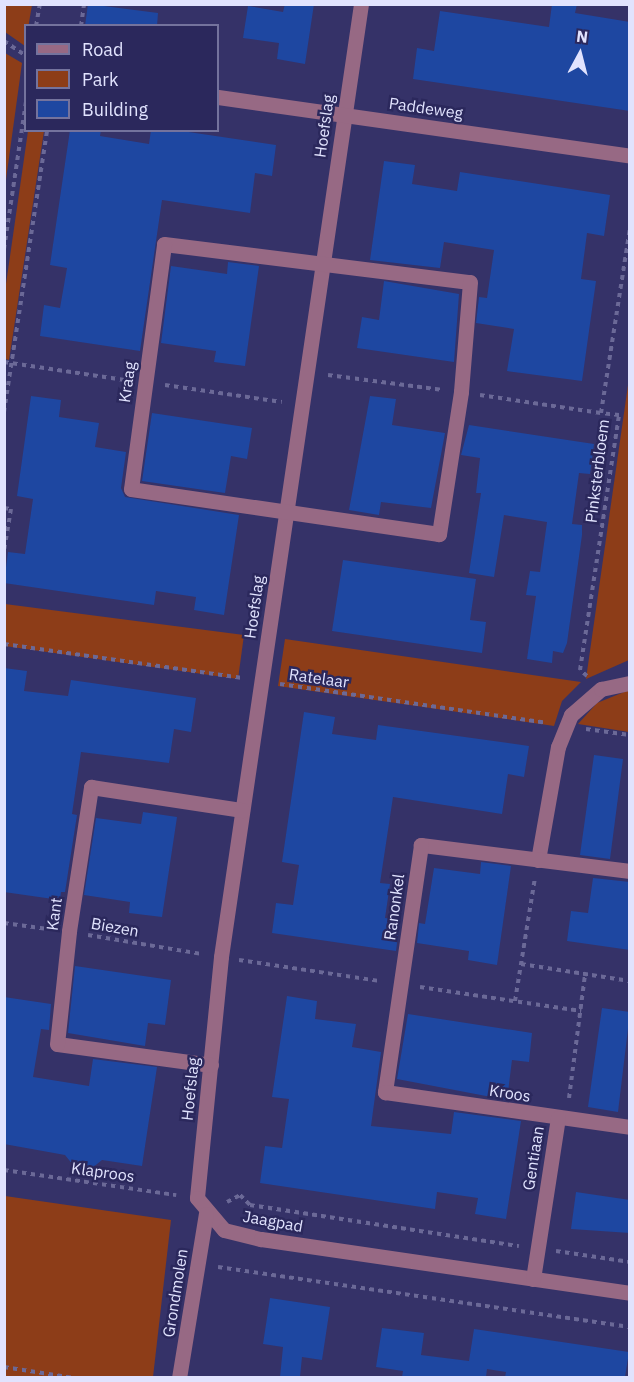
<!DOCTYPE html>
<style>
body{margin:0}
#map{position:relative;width:634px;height:1382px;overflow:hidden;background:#353268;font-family:"IBM Plex Sans",sans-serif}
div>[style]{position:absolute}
.green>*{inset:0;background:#8d3d18}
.building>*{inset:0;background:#1e47a1}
.path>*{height:4px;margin-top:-2px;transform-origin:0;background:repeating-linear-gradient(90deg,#6b6997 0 4.5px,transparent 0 9px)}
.minor>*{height:15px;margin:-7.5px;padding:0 7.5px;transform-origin:7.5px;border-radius:7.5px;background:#976984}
span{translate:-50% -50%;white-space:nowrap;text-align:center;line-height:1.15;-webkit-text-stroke:5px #2b285c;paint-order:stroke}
.street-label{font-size:16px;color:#e1e3fe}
.frame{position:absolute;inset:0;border:6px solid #e1e3fe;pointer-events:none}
.legend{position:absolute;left:24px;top:24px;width:195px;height:108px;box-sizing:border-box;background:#2b285c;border:2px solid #74739d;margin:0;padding:8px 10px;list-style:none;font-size:18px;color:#e1e3fe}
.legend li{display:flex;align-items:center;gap:12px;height:30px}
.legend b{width:30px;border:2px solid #74739d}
.north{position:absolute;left:550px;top:24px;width:60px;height:60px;-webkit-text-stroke:4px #2b285c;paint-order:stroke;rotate:7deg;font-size:16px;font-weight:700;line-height:24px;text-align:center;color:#e1e3fe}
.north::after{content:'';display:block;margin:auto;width:21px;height:27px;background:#e1e3fe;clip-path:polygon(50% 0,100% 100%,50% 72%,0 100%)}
</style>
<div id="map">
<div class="green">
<div style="clip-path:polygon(4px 5px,32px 5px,25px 46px,5px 32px)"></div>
<div style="clip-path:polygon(5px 53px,22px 63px,5px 187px)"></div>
<div style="clip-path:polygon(28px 131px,44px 131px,9px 360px,5px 359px,5px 291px)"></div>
<div style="clip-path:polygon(629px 378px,629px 660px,586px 679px)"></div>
<div style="clip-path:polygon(5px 604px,244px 635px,238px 679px,5px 646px)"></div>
<div style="clip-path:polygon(285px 639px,581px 682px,562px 701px,554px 726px,278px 686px)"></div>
<div style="clip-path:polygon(629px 690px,629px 732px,578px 724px,597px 703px)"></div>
<div style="clip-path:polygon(5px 1196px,171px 1220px,153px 1377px,5px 1377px)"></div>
</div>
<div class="building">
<div style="clip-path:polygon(88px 4px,158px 13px,157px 26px,85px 26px)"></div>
<div style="clip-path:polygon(285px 4px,314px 4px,305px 64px,277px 59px,279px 43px,243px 38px,248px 6px,283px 12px)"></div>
<div style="clip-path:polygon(552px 4px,577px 4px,575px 13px,630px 22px,630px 111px,413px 79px,417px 48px,434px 51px,440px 11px,549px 27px)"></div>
<div style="clip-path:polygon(70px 130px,101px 130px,100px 136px,149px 144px,151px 130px,175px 130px,276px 145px,272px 176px,255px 173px,250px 213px,162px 200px,140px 351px,40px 336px,44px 305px,60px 308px,67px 268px,50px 265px)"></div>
<div style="clip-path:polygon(384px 161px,415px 165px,412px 184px,457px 191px,460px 172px,610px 195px,604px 236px,587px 233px,581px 279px,596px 281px,582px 381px,507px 371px,514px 329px,476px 323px,479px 297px,487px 298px,494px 250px,444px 242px,440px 268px,370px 260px)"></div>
<div style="clip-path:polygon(228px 262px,259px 266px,245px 366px,214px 362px,216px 351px,161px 343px,171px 266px,227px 274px)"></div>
<div style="clip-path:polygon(384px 281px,459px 294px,454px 362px,357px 348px,362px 317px,379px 320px)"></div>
<div style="clip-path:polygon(31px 396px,61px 400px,59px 417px,99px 423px,95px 447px,126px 452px,121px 488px,125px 497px,239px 515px,224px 615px,194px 610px,196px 597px,156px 591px,154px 605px,4px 583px,8px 552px,25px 554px,33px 499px,17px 496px)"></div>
<div style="clip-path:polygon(370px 396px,396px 399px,392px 425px,445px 433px,431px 508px,381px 502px,379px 515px,349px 510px)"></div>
<div style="clip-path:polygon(152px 413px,252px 428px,247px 459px,231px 456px,225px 493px,142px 481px)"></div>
<div style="clip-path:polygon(469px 425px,594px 444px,590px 474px,579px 473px,572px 524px,582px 525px,582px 535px,567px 643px,563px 653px,553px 651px,552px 663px,527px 659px,536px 596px,526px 595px,530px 571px,540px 572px,547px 522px,504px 515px,494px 577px,469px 573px,481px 493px,476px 493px,480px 458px,461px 455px)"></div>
<div style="clip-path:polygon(343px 560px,476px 579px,470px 620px,486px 622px,482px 653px,332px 631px)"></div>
<div style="clip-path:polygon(4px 668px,27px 671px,24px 691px,68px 696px,71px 680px,196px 698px,191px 732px,174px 729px,169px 763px,81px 752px,72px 814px,77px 815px,65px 892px,61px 892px,60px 900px,4px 892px)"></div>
<div style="clip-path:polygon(304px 712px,335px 717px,332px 734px,376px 740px,378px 725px,529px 746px,524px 777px,508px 774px,502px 814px,393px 797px,380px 883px,390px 884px,385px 918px,400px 920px,396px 951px,272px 933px,276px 903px,293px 905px,299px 865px,282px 862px)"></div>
<div style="clip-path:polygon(594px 755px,623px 759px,610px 859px,580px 855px)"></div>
<div style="clip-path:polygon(143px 812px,177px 817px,162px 917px,129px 913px,130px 902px,84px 895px,96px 818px,141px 824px)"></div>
<div style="clip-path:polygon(481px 862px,511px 866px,497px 965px,468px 960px,469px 951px,417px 943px,419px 923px,425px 924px,434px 868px,480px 874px)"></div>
<div style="clip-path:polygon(593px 878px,630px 882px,630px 950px,567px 941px,571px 911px,588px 913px)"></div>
<div style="clip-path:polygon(75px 966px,171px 980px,165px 1025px,148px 1023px,145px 1046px,68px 1033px)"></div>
<div style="clip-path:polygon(287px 996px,317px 1001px,315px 1019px,356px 1024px,352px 1047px,381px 1052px,371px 1126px,451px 1134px,454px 1112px,521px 1121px,506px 1219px,475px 1214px,478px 1198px,437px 1192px,435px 1209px,260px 1183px,265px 1146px,282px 1148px,289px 1099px,272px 1097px)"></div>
<div style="clip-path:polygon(4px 997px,51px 1004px,49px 1030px,41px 1029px,33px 1077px,89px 1086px,93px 1059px,157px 1067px,142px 1166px,102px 1160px,82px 1176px,65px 1155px,4px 1144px)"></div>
<div style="clip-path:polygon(602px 1008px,630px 1012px,618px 1112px,588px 1107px)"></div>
<div style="clip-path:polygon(408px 1014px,532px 1033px,529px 1062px,512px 1060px,507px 1100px,397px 1079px)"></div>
<div style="clip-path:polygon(576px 1192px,630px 1200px,630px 1233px,571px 1229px)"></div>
<div style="clip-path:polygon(270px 1298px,330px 1307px,322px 1360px,302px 1357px,300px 1377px,280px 1377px,283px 1347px,263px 1344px)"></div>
<div style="clip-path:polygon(382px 1328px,424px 1333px,421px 1355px,469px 1361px,474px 1329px,629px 1352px,625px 1377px,505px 1377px,506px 1372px,487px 1369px,486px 1377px,402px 1377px,403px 1371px,376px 1367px)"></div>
</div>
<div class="path">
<div style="left:36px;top:26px;width:22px;rotate:-80deg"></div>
<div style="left:81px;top:26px;width:22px;rotate:-82deg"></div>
<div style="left:4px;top:41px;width:27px;rotate:34deg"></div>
<div style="left:4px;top:249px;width:150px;rotate:-81.5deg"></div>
<div style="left:4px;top:362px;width:122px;rotate:8.5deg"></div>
<div style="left:328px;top:375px;width:116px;rotate:7.4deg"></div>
<div style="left:165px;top:385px;width:118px;rotate:8.3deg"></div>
<div style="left:480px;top:395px;width:122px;rotate:8.5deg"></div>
<div style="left:4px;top:412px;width:285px;rotate:-81.3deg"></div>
<div style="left:4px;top:508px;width:7px;rotate:8deg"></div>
<div style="left:11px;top:509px;width:43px;rotate:99.5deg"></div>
<div style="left:4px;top:644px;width:241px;rotate:8.1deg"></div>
<div style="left:587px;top:676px;width:9px;rotate:-139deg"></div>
<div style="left:580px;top:670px;width:258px;rotate:-81.3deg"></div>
<div style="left:619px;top:415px;width:18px;rotate:-174deg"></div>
<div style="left:601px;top:413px;width:188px;rotate:-81.1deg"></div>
<div style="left:280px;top:684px;width:269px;rotate:8.3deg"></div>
<div style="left:586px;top:729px;width:44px;rotate:7.8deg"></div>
<div style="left:4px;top:923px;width:44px;rotate:7.8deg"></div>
<div style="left:88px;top:935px;width:116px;rotate:9.5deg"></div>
<div style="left:239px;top:960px;width:143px;rotate:8.5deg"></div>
<div style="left:521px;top:964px;width:110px;rotate:8.9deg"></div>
<div style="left:420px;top:987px;width:163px;rotate:8.5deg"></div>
<div style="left:515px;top:1001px;width:125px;rotate:-80.8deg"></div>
<div style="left:569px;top:1098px;width:125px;rotate:-82.6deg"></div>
<div style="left:4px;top:1170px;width:174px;rotate:8.3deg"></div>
<div style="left:227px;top:1202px;width:15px;rotate:-28deg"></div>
<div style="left:240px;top:1195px;width:14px;rotate:45deg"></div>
<div style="left:250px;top:1205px;width:272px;rotate:8.7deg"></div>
<div style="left:556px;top:1251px;width:75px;rotate:8.5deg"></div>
<div style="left:218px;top:1267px;width:416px;rotate:8.3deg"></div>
<div style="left:4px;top:1367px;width:71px;rotate:8.9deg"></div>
</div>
<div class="minor">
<div style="left:361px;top:4px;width:963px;rotate:98.36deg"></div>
<div style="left:221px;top:957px;width:242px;rotate:95.7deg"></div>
<div style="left:197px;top:1198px;width:42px;rotate:49.8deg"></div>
<div style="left:224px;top:1230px;width:38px;rotate:14deg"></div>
<div style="left:261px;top:1239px;width:373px;rotate:8.3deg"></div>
<div style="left:218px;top:97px;width:416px;rotate:8.1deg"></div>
<div style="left:164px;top:244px;width:308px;rotate:7.1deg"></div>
<div style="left:470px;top:282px;width:110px;rotate:94.7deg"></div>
<div style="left:461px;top:392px;width:144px;rotate:98.8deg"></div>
<div style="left:439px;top:534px;width:311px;rotate:-171.7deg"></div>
<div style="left:131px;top:489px;width:247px;rotate:-82.3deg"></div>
<div style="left:538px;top:860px;width:115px;rotate:-80deg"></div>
<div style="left:558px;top:747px;width:35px;rotate:-68deg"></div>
<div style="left:571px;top:715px;width:40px;rotate:-41deg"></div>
<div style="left:601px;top:689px;width:30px;rotate:-12deg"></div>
<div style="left:630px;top:871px;width:211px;rotate:-172.9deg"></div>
<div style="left:421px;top:845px;width:250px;rotate:98.3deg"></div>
<div style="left:385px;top:1092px;width:247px;rotate:8.1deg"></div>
<div style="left:211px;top:1065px;width:155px;rotate:-172.2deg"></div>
<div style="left:57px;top:1044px;width:114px;rotate:-83.9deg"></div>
<div style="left:69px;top:931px;width:146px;rotate:-81.3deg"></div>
<div style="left:91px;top:787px;width:153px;rotate:8.7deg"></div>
<div style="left:533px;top:1279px;width:163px;rotate:-81.2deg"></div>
<div style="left:179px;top:1378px;width:166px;rotate:-80.7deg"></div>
</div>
<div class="street-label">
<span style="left:426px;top:108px;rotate:8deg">Paddeweg</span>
<span style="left:324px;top:126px;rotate:-82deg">Hoefslag</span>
<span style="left:127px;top:382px;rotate:-82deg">Kraag</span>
<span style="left:597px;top:471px;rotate:-83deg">Pinksterbloem</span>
<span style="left:254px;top:607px;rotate:-82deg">Hoefslag</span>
<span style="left:319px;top:678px;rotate:8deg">Ratelaar</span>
<span style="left:394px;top:907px;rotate:-82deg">Ranonkel</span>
<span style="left:54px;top:914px;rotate:-82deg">Kant</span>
<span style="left:115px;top:927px;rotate:10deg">Biezen</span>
<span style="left:190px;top:1089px;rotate:-84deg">Hoefslag</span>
<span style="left:510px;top:1093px;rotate:9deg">Kroos</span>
<span style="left:533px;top:1158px;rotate:-81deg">Gentiaan</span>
<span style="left:103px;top:1172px;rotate:8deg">Klaproos</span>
<span style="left:273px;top:1221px;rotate:10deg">Jaagpad</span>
<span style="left:175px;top:1293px;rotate:-81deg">Grondmolen</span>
</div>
<div class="frame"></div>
<ul class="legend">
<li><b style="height:8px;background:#976984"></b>Road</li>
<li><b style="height:16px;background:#8d3d18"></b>Park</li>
<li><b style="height:16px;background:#1e47a1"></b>Building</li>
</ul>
<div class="north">N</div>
</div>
